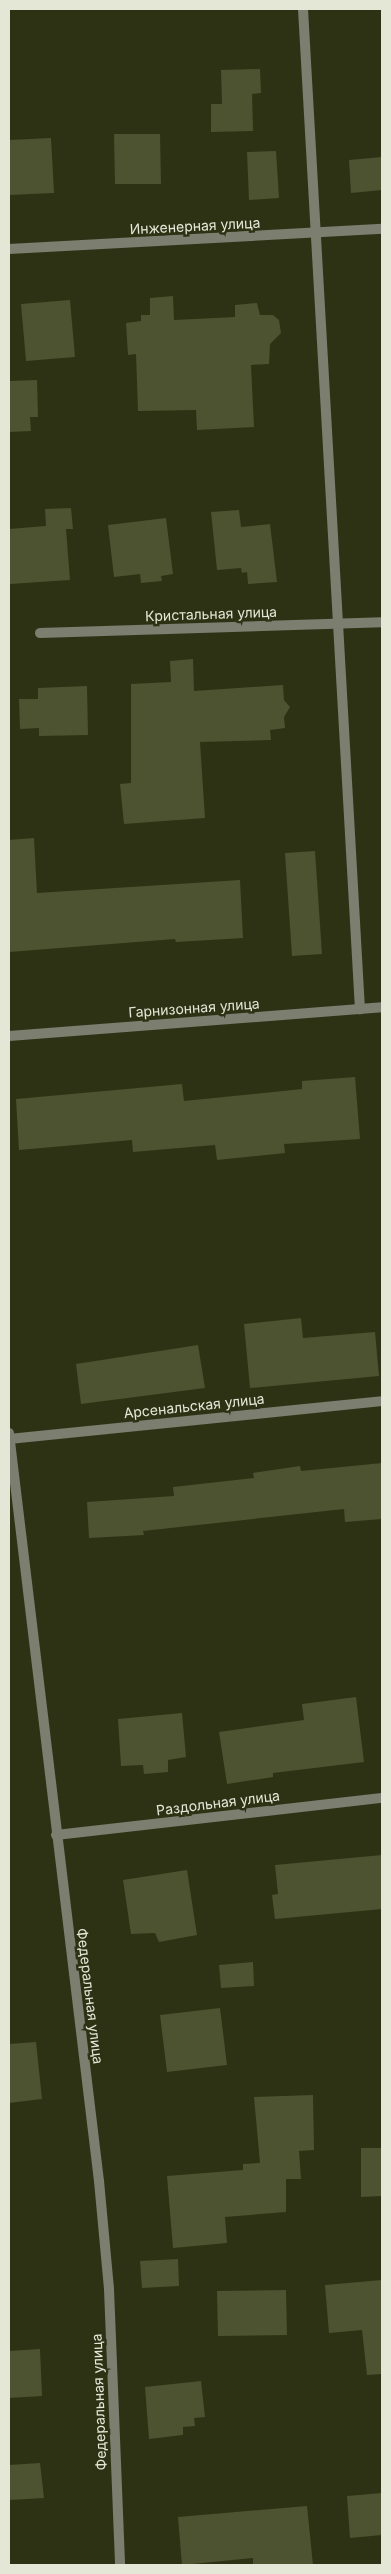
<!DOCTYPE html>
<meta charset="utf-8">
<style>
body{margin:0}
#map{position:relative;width:391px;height:2574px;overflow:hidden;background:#2e3215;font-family:Inter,sans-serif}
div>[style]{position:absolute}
.building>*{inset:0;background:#4d5230}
.street>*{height:10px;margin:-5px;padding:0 5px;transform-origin:5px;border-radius:5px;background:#7c7e70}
span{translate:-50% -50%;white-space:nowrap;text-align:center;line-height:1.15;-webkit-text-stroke:5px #2e3215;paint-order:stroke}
.street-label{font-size:14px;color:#e4e7d6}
.frame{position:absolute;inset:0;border:10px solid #e4e7d6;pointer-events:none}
</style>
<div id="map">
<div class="building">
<div style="clip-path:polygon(260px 69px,261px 93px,252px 94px,253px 131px,211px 132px,211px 104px,222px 104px,221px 70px)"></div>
<div style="clip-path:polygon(114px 134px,160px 134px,161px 184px,115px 184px)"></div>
<div style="clip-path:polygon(51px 138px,54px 193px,9px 195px,9px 140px)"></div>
<div style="clip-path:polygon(276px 151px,279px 198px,249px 200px,247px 152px)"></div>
<div style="clip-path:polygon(382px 157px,382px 190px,351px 193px,349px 160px)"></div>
<div style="clip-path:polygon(173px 296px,174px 320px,235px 317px,235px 305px,257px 303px,260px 315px,273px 315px,279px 320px,281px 333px,270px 344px,269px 364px,251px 365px,254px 427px,197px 430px,196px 410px,138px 411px,136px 354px,128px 355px,126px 323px,141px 321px,141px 315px,150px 315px,150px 298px)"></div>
<div style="clip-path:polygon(70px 300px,75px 357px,26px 361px,21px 304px)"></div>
<div style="clip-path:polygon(37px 380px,38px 417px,30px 417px,31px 431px,9px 432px,9px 381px)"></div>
<div style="clip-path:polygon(71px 508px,73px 529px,66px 529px,70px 580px,10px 584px,9px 529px,46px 526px,45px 509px)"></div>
<div style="clip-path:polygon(239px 510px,241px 527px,270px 524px,277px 582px,248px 584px,247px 572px,242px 573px,241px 568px,217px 570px,211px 512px)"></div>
<div style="clip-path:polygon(166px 518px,173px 574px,161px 576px,162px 581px,141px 583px,140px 574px,114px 577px,108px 525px)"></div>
<div style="clip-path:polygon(193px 659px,194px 691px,283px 685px,284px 700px,290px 707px,284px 717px,285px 728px,270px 730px,271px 740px,200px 742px,205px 818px,124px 824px,120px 784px,131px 783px,131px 684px,171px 682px,170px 661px)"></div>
<div style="clip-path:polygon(87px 686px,88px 735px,39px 736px,39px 728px,20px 729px,19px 699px,38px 699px,38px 688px)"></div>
<div style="clip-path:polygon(34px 838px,37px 893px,240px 880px,243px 938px,176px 942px,175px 939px,9px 952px,9px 840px)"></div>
<div style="clip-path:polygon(315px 851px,322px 954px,292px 956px,285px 853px)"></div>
<div style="clip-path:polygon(355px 1077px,360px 1139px,284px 1144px,285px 1153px,217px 1160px,215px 1145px,133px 1152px,132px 1140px,19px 1150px,16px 1099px,182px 1084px,184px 1101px,302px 1089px,302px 1081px)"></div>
<div style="clip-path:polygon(301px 1318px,303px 1338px,375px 1332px,379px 1376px,250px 1388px,244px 1324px)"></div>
<div style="clip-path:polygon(198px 1345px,205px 1388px,81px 1404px,76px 1364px)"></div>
<div style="clip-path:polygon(382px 1463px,382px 1519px,345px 1522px,344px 1509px,143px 1531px,144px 1535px,89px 1538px,87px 1502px,174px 1496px,173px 1487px,254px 1478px,253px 1473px,300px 1466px,301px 1471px)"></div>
<div style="clip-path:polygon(356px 1697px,364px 1762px,273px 1773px,273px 1777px,227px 1784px,219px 1732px,304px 1720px,302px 1704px)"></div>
<div style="clip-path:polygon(182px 1713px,186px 1757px,168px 1760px,168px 1772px,144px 1774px,143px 1765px,121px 1766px,118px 1719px)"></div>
<div style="clip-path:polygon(382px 1855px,382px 1909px,275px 1919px,272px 1895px,278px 1894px,275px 1865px)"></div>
<div style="clip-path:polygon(187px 1870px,197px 1935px,159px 1942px,155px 1933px,131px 1934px,123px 1880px)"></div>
<div style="clip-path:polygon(253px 1962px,254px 1986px,221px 1988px,219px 1965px)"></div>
<div style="clip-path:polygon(220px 2008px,227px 2065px,167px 2072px,160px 2015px)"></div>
<div style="clip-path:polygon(36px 2042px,42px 2099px,9px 2103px,9px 2044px)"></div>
<div style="clip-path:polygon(313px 2095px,314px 2150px,299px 2151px,301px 2179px,286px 2179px,286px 2212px,225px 2217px,227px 2243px,173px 2248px,167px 2176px,243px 2170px,243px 2164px,260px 2163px,254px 2097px)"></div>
<div style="clip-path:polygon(361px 2148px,382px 2148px,382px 2196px,361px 2197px)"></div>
<div style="clip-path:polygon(178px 2259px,179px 2286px,142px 2288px,140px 2261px)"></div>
<div style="clip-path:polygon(382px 2280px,382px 2374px,367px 2375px,362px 2330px,329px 2333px,325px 2285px)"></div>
<div style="clip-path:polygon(286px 2290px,287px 2335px,218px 2336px,217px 2291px)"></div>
<div style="clip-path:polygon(40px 2349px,42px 2396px,9px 2398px,9px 2351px)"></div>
<div style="clip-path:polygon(201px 2381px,205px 2417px,194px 2418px,195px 2426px,183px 2427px,183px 2435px,149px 2439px,145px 2387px)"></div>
<div style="clip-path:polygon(40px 2463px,44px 2498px,9px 2500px,9px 2465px)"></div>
<div style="clip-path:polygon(382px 2493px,382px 2535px,350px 2538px,347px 2496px)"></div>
<div style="clip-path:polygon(307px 2506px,313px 2565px,253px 2565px,253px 2558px,182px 2565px,178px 2517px)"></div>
</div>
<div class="street">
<div style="left:303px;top:9px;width:1002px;rotate:86.74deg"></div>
<div style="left:9px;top:249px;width:374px;rotate:-3.1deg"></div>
<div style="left:40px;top:633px;width:342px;rotate:-1.8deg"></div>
<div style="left:9px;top:1036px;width:374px;rotate:-4.4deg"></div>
<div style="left:9px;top:1433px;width:753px;rotate:83.14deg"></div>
<div style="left:99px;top:2181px;width:108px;rotate:84.7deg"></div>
<div style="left:109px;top:2289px;width:276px;rotate:87.7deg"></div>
<div style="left:9px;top:1439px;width:375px;rotate:-5.8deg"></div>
<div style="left:56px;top:1835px;width:328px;rotate:-6.5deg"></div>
</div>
<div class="street-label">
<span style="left:195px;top:226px;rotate:-3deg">Инженерная улица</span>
<span style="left:211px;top:614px;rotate:-2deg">Кристальная улица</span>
<span style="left:194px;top:1008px;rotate:-4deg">Гарнизонная улица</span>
<span style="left:194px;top:1406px;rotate:-6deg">Арсенальская улица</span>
<span style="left:218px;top:1803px;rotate:-7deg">Раздольная улица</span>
<span style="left:90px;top:1996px;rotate:83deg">Федеральная улица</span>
<span style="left:99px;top:2402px;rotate:-92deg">Федеральная улица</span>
</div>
<div class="frame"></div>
</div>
